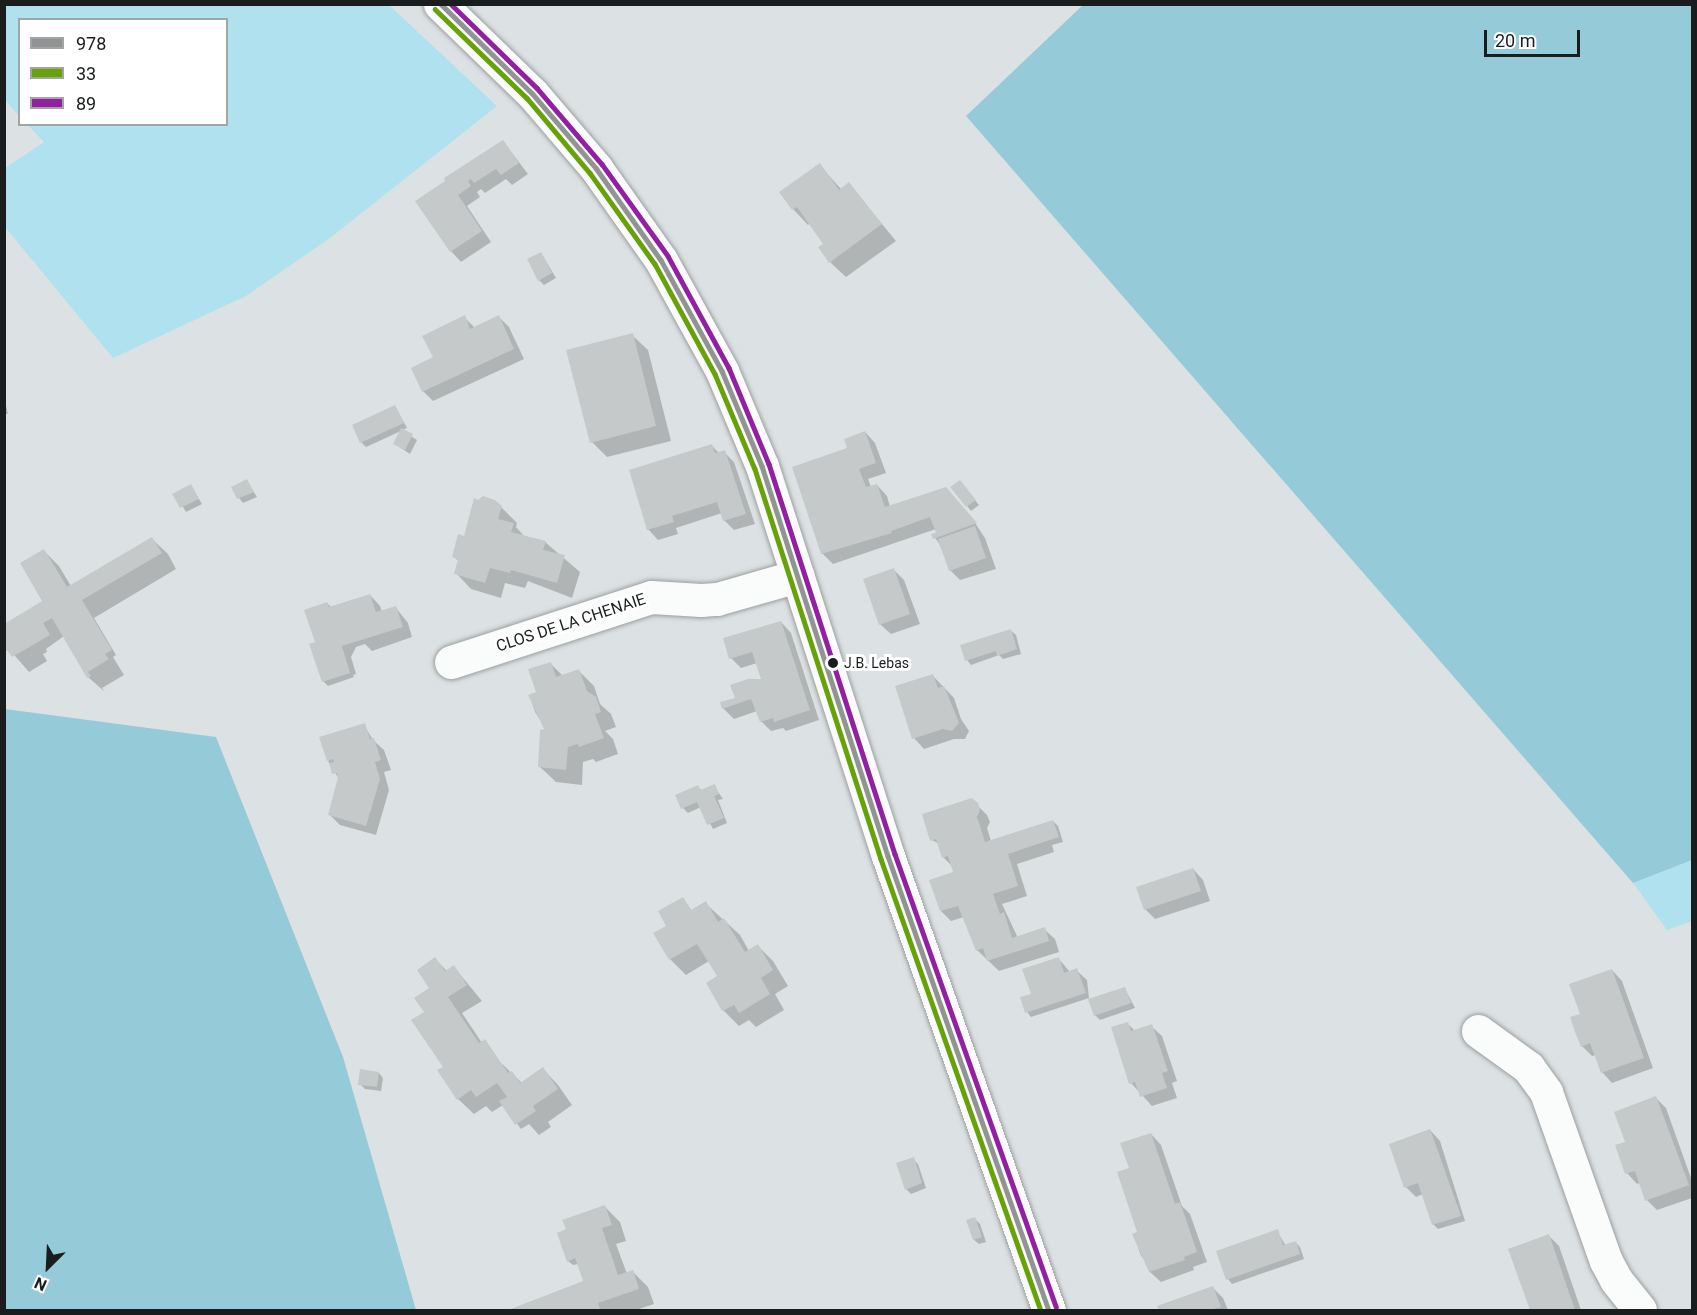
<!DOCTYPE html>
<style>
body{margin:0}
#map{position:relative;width:1697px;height:1315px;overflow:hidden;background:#dce2e3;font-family:Roboto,sans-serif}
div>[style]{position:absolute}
.green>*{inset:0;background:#b0e1ef}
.forest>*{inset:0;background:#95cad9}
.shadow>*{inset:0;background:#0003}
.building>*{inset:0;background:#c5c9ca}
.roads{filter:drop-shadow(0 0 2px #9c9fa0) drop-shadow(0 0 2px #9c9fa0)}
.minor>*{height:33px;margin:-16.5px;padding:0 16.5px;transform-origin:16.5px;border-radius:16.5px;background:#fafbfb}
.secondary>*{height:33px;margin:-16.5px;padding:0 16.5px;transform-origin:16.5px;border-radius:16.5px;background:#fafbfb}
.bus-1>*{height:4.5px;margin:-2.25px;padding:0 2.25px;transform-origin:2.25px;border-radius:2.25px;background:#929394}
.bus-2>*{height:4.5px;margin:-2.25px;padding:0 2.25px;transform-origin:2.25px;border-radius:2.25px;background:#67a208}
.bus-3>*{height:4.5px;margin:-2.25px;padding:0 2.25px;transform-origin:2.25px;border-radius:2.25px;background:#9320a3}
.dots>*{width:16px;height:16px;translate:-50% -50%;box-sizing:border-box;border:3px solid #fff;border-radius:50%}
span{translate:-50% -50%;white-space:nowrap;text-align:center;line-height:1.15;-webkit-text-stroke:6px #fff;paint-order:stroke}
.bus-label{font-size:14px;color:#1a1d1e}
.left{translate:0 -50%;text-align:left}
.street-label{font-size:16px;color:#1a1d1e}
.frame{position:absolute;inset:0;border:6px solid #1a1d1e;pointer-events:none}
.legend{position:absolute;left:18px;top:18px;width:210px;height:108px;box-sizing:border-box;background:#fff;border:2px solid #a3a5a5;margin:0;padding:8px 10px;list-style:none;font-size:18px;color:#1a1d1e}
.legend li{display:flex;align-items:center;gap:12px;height:30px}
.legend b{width:30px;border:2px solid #a3a5a5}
.north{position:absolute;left:18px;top:1237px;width:60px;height:60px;-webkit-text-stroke:4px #fff;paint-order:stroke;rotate:204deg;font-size:16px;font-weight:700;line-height:24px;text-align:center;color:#1a1d1e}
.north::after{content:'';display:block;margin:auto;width:21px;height:27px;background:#1a1d1e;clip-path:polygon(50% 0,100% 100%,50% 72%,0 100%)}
.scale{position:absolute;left:1484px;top:30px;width:96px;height:27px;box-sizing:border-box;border:3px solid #1a1d1e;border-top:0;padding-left:8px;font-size:18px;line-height:21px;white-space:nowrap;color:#1a1d1e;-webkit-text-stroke:4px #fff;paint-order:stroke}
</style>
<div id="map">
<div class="green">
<div style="clip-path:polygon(389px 5px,497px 106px,330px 238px,246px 296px,113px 358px,5px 227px,5px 168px,44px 142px,28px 125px,226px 124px,226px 20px,20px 20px,19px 116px,5px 100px,5px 5px)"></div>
<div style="clip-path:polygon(1692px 860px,1692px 921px,1667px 930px,1633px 883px)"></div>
</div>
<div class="forest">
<div style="clip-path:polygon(1084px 4px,1692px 5px,1692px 860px,1633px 883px,966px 116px)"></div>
<div style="clip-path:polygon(5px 709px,216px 737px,343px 1057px,416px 1310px,5px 1310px)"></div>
</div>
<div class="shadow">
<div style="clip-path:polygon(503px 141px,528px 174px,512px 185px,506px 179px,485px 193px,481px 189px,477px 192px,480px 197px,467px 206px,491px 242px,461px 262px,451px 251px,417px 202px)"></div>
<div style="clip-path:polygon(819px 165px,842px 190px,849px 184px,896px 241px,846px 277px,830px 262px,826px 244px,810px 223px,808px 225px,793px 209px)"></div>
<div style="clip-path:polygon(541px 253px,556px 278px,544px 285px,539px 280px)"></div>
<div style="clip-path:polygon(464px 317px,475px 328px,499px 317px,509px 327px,524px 359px,433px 401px,423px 391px,435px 358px)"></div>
<div style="clip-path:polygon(632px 335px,648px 350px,671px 441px,607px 457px,592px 442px)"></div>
<div style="clip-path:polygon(4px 397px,8px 414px,4px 414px)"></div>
<div style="clip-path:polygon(395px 406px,407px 428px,402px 430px,417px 440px,410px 454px,395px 444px,401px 431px,366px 447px,361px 442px)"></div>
<div style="clip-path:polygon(865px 432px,875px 443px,886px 473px,868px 479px,871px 487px,877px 485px,887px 496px,890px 507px,971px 517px,985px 538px,996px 569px,960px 580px,950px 570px,939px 543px,935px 538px,938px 534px,936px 529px,833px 564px,822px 553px,849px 449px)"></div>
<div style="clip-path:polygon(712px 446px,719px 453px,724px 452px,734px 462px,755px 524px,734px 530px,724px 520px,722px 513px,676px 528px,678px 534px,658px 540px,648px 529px)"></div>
<div style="clip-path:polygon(246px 480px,257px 497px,243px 503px,239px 498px)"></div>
<div style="clip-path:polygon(191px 486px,202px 504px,186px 512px,175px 494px)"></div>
<div style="clip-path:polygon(964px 487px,979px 505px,971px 511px,967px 506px)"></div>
<div style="clip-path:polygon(501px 507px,517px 523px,516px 527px,525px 537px,545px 542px,580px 572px,572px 598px,528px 581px,525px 588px,505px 583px,501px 598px,471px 589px,456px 573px,459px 561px,454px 557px,465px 538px)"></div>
<div style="clip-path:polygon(152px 539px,168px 554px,176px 569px,94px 618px,116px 655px,113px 657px,124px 675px,102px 688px,105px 692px,88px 677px,64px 636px,46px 649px,47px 652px,43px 654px,47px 661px,29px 672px,9px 649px,4px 652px,4px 625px,44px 602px,44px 551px,59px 566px,71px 586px)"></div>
<div style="clip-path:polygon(894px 570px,904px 580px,920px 624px,891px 634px,880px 624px)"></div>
<div style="clip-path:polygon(370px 595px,380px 606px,382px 612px,396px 608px,408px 623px,412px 637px,372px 651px,365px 644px,356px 647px,351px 657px,356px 674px,353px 675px,354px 677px,328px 686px,323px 681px,317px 642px,327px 603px,332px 608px)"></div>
<div style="clip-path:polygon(781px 622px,791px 633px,819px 720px,786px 731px,783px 728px,771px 731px,761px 721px,757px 711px,734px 719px,723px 708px,763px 680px,757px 663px,741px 668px,731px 658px)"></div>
<div style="clip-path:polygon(1011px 631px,1016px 635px,1021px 654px,1003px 659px,999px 655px,971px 665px,967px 660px)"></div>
<div style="clip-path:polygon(550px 663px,563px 676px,579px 671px,594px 686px,600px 704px,611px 714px,616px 727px,605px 731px,613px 739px,618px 754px,596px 762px,593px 759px,583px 762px,582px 785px,556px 782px,540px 767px,547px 730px,535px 712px,530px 696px,538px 693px)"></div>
<div style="clip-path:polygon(933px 676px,954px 698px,961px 719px,969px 731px,965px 739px,954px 739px,924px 749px,914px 738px)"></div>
<div style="clip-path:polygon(364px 725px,373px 740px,384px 750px,391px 770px,384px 772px,389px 790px,376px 835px,340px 825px,329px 814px,339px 779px,328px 761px)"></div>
<div style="clip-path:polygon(714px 786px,723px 799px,718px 800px,727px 823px,713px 829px,701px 807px,688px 813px,683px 808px,698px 787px,702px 791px)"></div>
<div style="clip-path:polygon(976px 804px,987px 815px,990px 822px,987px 828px,991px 841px,1053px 821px,1058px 826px,1063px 842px,1052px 845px,1054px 852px,1017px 864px,1027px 896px,1002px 904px,1018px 938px,1044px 929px,1055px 939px,1059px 952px,999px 971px,977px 950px,964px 917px,951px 921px,941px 911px,955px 873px,952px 866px,943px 857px,939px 844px,932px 840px,923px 815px)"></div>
<div style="clip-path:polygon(1193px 869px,1203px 880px,1210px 901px,1155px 919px,1145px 909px)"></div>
<div style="clip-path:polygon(683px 898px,692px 911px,705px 903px,740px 935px,749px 951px,758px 946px,773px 961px,788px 986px,775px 994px,784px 1010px,756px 1027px,749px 1020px,739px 1026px,723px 1010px,719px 977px,709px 961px,686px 975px,670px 959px,655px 934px,668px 926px)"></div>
<div style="clip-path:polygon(1058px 958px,1070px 972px,1076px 970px,1087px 980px,1089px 998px,1031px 1017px,1027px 1012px,1033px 995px)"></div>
<div style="clip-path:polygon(435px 959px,448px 972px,454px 967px,482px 1001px,462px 1013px,482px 1043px,500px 1062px,522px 1083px,543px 1069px,558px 1085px,572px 1105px,548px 1122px,551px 1127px,539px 1135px,529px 1124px,521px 1129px,503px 1105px,492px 1112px,486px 1106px,474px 1114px,458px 1099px,426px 1012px)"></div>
<div style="clip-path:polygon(1612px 970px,1622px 981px,1653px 1068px,1612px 1083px,1602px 1072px,1596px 1055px,1592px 1056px,1582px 1046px,1582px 1015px)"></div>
<div style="clip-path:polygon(1125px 989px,1135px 1008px,1100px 1020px,1095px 1015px)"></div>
<div style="clip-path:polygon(1127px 1023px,1135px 1031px,1151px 1026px,1162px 1036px,1177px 1081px,1172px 1083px,1177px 1098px,1152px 1106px,1131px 1083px)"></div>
<div style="clip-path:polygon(379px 1073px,383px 1078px,381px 1091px,365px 1089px,360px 1084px)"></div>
<div style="clip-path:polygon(1656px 1098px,1666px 1108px,1692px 1181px,1692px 1198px,1657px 1210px,1647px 1200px,1641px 1182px,1637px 1184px,1627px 1173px,1627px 1142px)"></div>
<div style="clip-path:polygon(1430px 1130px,1440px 1141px,1465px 1221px,1438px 1229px,1433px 1224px,1423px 1194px,1416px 1197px,1406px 1187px)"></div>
<div style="clip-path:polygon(1151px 1134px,1161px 1145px,1182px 1206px,1190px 1214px,1207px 1262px,1193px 1267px,1194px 1270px,1161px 1282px,1150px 1272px,1147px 1261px,1141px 1256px,1134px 1235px,1139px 1233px,1131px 1168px)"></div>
<div style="clip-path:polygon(913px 1159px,918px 1164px,926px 1188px,911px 1194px,906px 1189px)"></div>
<div style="clip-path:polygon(605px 1207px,620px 1222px,626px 1241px,616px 1244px,627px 1274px,633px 1272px,648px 1287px,654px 1304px,636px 1310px,514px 1310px,585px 1282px,578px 1264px,573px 1265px,568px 1261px)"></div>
<div style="clip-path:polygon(975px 1219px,980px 1224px,986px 1242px,979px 1244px,974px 1240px)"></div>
<div style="clip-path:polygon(1277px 1231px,1286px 1246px,1295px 1242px,1300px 1247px,1304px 1259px,1232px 1284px,1228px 1279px)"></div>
<div style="clip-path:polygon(1549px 1236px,1559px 1246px,1581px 1310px,1531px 1310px,1510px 1249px)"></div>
<div style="clip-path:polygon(1213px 1288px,1223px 1298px,1228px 1310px,1160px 1310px,1159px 1307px)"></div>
</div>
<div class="building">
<div style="clip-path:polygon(503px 140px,519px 163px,501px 175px,496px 169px,474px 183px,471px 179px,468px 181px,471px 186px,458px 195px,482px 231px,450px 252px,415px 201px,445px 181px,444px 178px)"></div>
<div style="clip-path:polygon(820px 163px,839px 190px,849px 182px,882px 224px,829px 263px,818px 247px,823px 244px,797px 207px,792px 210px,779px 192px)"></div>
<div style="clip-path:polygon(541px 252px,552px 273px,538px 281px,527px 259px)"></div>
<div style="clip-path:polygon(465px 315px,470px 329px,499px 315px,514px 349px,422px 392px,411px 368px,433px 357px,422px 336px)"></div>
<div style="clip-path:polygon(633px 333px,656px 426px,590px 443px,566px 350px)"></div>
<div style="clip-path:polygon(395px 405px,404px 423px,360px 443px,352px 425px)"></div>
<div style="clip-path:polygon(401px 428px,413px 434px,405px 450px,393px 444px)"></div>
<div style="clip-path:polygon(865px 431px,876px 463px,859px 469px,866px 487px,877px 484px,885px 507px,946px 487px,977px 523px,933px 539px,931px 534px,936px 533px,930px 517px,891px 531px,892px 533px,821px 554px,792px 467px,847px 448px,844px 439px)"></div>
<div style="clip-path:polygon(712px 444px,715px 453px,725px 450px,746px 514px,723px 521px,717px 502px,672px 516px,674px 522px,647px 530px,629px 470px)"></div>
<div style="clip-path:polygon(247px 479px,254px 492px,237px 499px,231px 487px)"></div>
<div style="clip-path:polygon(960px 480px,976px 500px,966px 507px,950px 487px)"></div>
<div style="clip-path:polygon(191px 484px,199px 499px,180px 508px,172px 494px)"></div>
<div style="clip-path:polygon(483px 496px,495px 500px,502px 506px,498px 519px,514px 523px,511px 532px,546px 541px,543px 550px,565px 555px,557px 583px,511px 570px,510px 573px,490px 568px,485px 583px,454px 574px,458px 559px,452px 557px,458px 534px,464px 536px,474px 498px,478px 500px)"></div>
<div style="clip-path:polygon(975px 526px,986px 558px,949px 571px,938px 539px)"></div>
<div style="clip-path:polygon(152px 537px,162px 553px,82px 600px,112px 650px,105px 654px,109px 659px,88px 672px,91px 676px,87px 678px,52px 618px,43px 623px,50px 635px,12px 657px,4px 646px,4px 624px,42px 601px,20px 563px,44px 549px,67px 587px)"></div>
<div style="clip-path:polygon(894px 568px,910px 614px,879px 625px,863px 579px)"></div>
<div style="clip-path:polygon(370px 594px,376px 612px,396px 606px,403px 627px,342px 646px,350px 673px,322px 682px,309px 644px,315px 642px,304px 610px,327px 602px,329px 607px)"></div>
<div style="clip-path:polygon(781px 621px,810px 710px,774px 722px,773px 718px,760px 722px,751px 699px,722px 709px,720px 702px,735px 698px,730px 685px,748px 679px,761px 679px,752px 652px,729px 659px,723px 638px)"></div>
<div style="clip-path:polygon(1011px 629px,1017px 649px,997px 656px,996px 651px,965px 661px,960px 645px)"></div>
<div style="clip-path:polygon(551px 662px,556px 677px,579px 669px,587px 691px,596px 697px,601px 712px,595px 714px,604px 738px,579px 747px,578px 744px,568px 747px,566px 770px,538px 767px,540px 730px,544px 729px,528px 695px,536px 692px,528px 669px)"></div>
<div style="clip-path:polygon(933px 674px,938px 688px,944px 686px,959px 723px,952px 731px,943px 729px,912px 739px,895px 686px)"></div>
<div style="clip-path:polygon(365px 723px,370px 739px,374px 738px,381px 760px,375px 762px,380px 779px,366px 826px,328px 815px,338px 777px,337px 773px,332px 774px,329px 763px,334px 762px,333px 759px,327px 761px,319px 737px)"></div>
<div style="clip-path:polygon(715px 784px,719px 794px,714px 796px,724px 818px,707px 825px,697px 802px,681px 809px,675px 795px,698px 785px,700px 790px)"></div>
<div style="clip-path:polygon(972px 798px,978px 803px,980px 810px,977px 817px,985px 842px,1053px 820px,1059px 837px,1008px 854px,1018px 886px,993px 894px,1000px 914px,1004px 912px,1012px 938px,1045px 927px,1049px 941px,987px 961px,983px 948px,976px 951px,958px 906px,940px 911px,929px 880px,953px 872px,948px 856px,942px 858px,936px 839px,930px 841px,922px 814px)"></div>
<div style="clip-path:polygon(1193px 868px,1201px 891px,1144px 910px,1136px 887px)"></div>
<div style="clip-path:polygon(683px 897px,691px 910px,706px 901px,718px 922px,724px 918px,745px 952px,758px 944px,773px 970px,761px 978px,770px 994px,739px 1013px,734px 1005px,722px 1011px,706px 983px,717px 976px,697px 944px,669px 960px,653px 933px,666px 926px,658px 911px)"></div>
<div style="clip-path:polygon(435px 957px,445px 971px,454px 965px,467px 985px,448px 997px,479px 1043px,485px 1039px,508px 1073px,512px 1071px,520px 1083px,543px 1067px,558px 1089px,533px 1106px,536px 1111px,515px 1125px,499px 1101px,507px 1097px,497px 1083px,476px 1097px,471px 1090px,457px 1100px,437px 1070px,443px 1067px,411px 1020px,424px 1012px,414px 998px,429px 988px,417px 970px)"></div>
<div style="clip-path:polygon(1059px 957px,1064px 973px,1077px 968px,1086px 993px,1025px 1013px,1020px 997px,1031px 994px,1022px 969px)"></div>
<div style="clip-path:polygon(1612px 969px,1644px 1058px,1601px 1073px,1590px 1043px,1581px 1047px,1575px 1032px,1570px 1017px,1580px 1014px,1569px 984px)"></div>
<div style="clip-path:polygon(1125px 987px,1131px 1003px,1094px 1016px,1088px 999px)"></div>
<div style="clip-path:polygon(1128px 1022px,1131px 1031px,1152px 1024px,1168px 1071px,1162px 1073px,1167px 1088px,1140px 1097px,1135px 1082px,1129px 1084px,1111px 1027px)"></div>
<div style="clip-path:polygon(360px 1069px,379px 1072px,377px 1087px,358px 1085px)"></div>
<div style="clip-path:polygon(1656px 1096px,1689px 1185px,1645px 1201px,1635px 1171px,1625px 1174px,1615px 1145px,1625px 1142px,1614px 1112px)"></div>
<div style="clip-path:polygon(1430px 1129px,1461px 1216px,1432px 1225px,1418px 1183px,1404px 1188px,1389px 1144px)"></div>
<div style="clip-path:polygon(1151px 1133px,1175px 1204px,1180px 1202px,1197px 1252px,1184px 1257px,1185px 1260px,1149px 1272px,1132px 1234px,1137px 1232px,1117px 1172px,1129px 1168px,1120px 1143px)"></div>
<div style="clip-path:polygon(914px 1157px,922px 1183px,905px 1190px,896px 1163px)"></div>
<div style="clip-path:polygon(605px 1205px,612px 1225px,602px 1228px,618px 1275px,633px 1270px,639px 1289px,598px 1303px,600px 1309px,597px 1310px,508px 1310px,583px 1281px,575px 1258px,567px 1262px,557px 1233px,566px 1229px,562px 1220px)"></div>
<div style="clip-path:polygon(975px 1217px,982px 1237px,973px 1240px,966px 1220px)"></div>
<div style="clip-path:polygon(1278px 1229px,1283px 1245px,1296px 1241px,1300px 1254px,1226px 1280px,1216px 1251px)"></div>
<div style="clip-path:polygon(1549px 1234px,1564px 1278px,1575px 1310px,1530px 1310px,1508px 1249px)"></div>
<div style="clip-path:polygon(1213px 1286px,1221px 1307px,1209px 1310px,1159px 1310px,1157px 1306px)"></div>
</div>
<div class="roads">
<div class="minor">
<div style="left:451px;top:662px;width:210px;rotate:-18deg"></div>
<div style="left:651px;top:597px;width:50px;rotate:3.4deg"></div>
<div style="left:701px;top:600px;width:16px;rotate:-4deg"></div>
<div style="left:717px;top:599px;width:84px;rotate:-15.9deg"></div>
<div style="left:1478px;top:1031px;width:62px;rotate:35.8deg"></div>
<div style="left:1528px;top:1067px;width:31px;rotate:54deg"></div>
<div style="left:1546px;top:1092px;width:179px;rotate:70.5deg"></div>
<div style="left:1606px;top:1261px;width:21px;rotate:62deg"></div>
<div style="left:1616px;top:1280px;width:38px;rotate:51deg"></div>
</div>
<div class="secondary">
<div style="left:440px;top:4px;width:128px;rotate:44.1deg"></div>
<div style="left:532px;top:93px;width:99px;rotate:49.5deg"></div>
<div style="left:596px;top:168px;width:113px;rotate:54.8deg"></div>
<div style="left:661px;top:260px;width:127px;rotate:61.2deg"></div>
<div style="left:722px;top:371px;width:103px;rotate:67.2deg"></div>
<div style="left:762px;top:466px;width:410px;rotate:72.1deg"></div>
<div style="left:888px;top:856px;width:482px;rotate:70.5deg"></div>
</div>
</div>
<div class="bus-1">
<div style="left:441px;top:4px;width:127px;rotate:44.4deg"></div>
<div style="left:532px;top:93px;width:99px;rotate:49.5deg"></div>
<div style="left:596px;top:168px;width:113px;rotate:54.8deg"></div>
<div style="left:661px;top:260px;width:127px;rotate:61.2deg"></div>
<div style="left:722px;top:371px;width:103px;rotate:67.2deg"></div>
<div style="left:762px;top:466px;width:410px;rotate:72.1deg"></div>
<div style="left:888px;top:856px;width:482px;rotate:70.5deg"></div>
</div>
<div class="bus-2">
<div style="left:435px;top:9px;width:128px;rotate:44.1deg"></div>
<div style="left:527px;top:98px;width:98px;rotate:50deg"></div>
<div style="left:590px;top:173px;width:112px;rotate:54.5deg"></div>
<div style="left:655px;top:264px;width:125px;rotate:61.4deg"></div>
<div style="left:715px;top:374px;width:103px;rotate:67.2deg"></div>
<div style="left:755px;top:469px;width:410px;rotate:72.1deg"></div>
<div style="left:881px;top:859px;width:479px;rotate:70.5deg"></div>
</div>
<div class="bus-3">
<div style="left:451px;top:4px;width:120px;rotate:44.3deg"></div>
<div style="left:537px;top:88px;width:100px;rotate:49.5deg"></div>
<div style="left:602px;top:164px;width:113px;rotate:54.3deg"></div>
<div style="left:668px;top:256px;width:128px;rotate:61.4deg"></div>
<div style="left:729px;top:368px;width:104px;rotate:67.4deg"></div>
<div style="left:769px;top:464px;width:410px;rotate:72.1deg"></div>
<div style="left:895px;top:854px;width:481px;rotate:70.4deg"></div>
</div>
<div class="dots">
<div style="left:833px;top:663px;background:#1a1d1e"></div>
</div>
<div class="bus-label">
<span class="left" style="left:844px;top:663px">J.B. Lebas</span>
</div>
<div class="street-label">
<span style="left:571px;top:623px;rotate:-18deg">CLOS DE LA CHENAIE</span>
</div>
<div class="frame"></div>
<ul class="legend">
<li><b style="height:8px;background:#929394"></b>978</li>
<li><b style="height:8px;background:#67a208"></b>33</li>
<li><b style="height:8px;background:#9320a3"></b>89</li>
</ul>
<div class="north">N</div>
<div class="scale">20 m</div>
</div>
